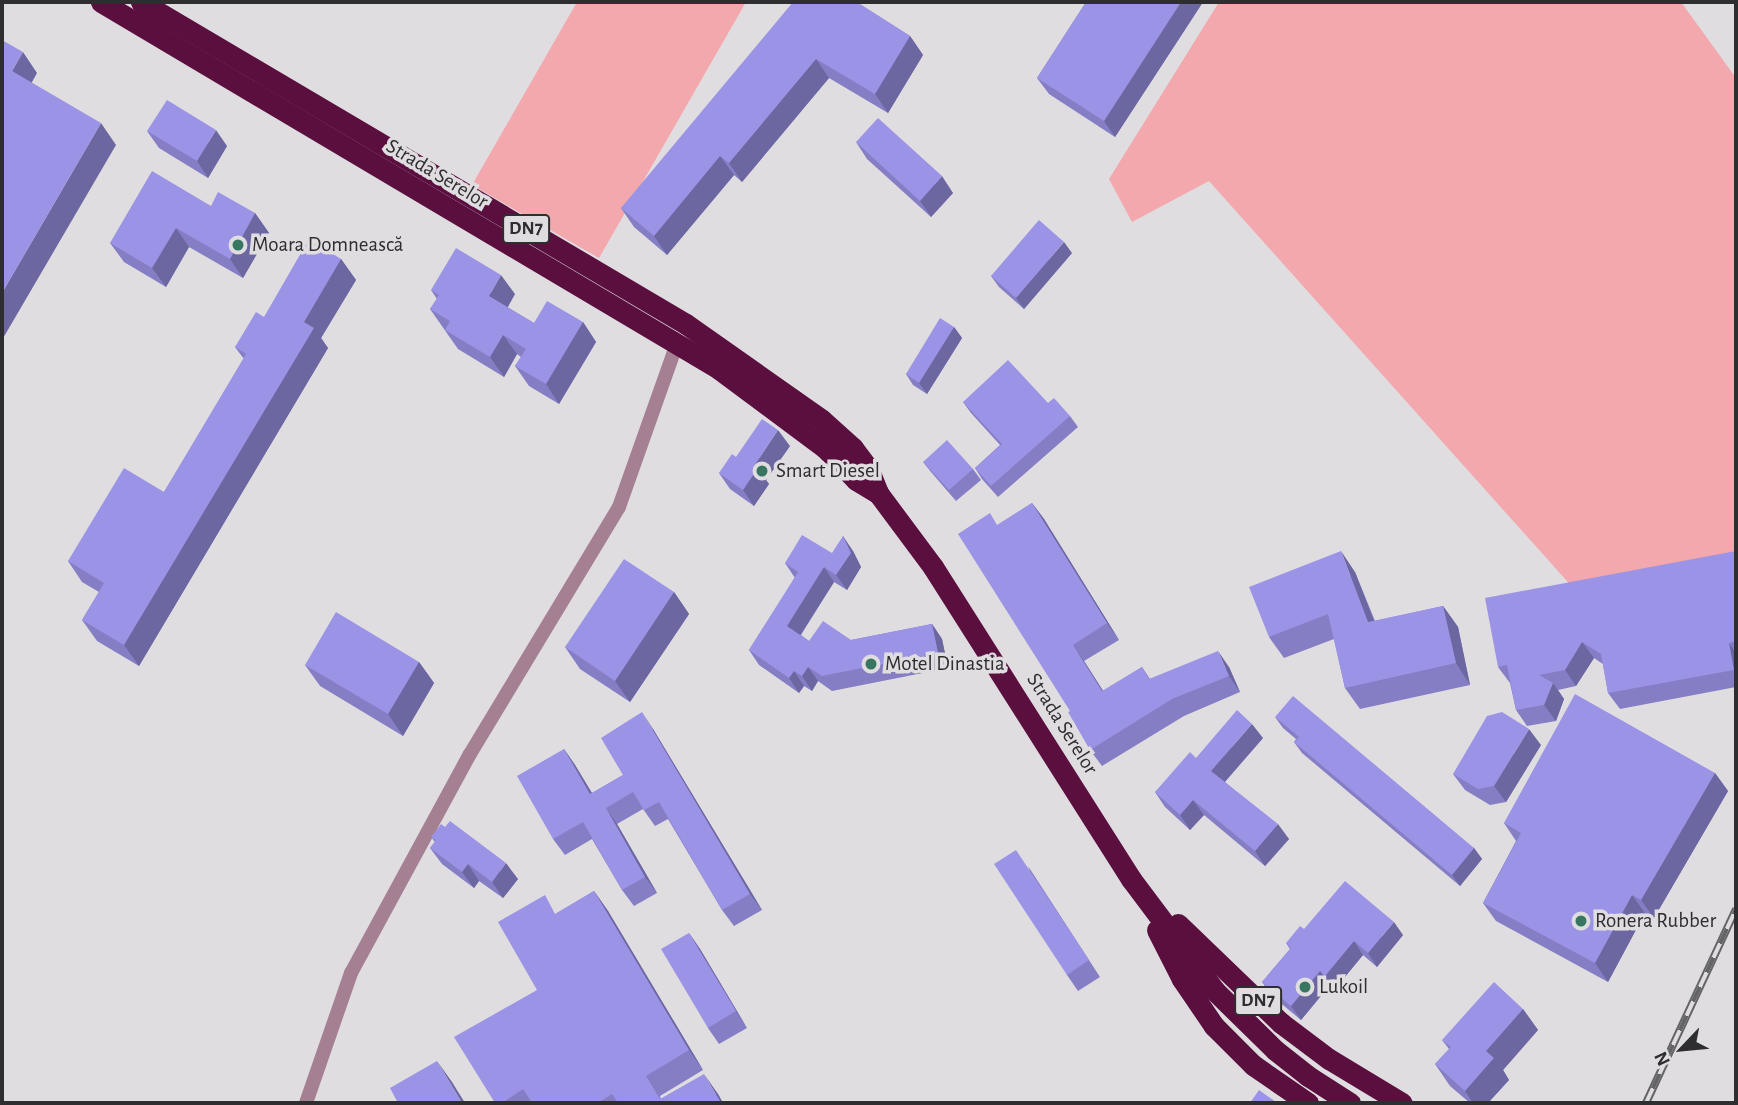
<!DOCTYPE html>
<meta charset="utf-8">
<style>
body{margin:0}
#map{position:relative;width:1738px;height:1105px;overflow:hidden;background:#e0dde1;font-family:"Alegreya Sans",sans-serif}
div>[style]{position:absolute}
.green>*{inset:0;background:#f2a8ac}
.street>*{height:14px;margin:-7px;padding:0 7px;transform-origin:7px;border-radius:7px;background:#a58093}
.highway>*{height:21px;margin:-10.5px;padding:0 10.5px;transform-origin:10.5px;border-radius:10.5px;background:#5a0f3f}
.rail>*{height:8px;margin-top:-4px;transform-origin:0;background:repeating-linear-gradient(90deg,#e0dde1 0 16px,#646365 0 32px);box-sizing:border-box;border-block:2px solid #646365}
.wall>*{inset:0;background:#857ec5}
.shaded-wall>*{inset:0;background:#6c67a0}
.building>*{inset:0;background:#9b93e5}
.dots>*{width:19px;height:19px;translate:-50% -50%;box-sizing:border-box;border:4px solid #e0dde1;border-radius:50%}
span{translate:-50% -50%;white-space:nowrap;text-align:center;line-height:1.15;-webkit-text-stroke:7px #e0dde1;paint-order:stroke}
.shield-label span{padding:2px 5px;background:#e0dde1;border:2px solid;border-radius:5px;-webkit-text-stroke-width:0}
.shield-label{font-size:19px;color:#2e2d2f;font-weight:700}
.street-label{font-size:21px;color:#2e2d2f}
.poi-label{font-size:21px;color:#2e2d2f}
.left{translate:0 -50%;text-align:left}
.frame{position:absolute;inset:0;border:4px solid #2e2d2f;pointer-events:none}
.north{position:absolute;left:1647px;top:1014px;width:70px;height:70px;-webkit-text-stroke:5px #e0dde1;paint-order:stroke;rotate:244deg;font-size:19px;font-weight:700;line-height:28px;text-align:center;color:#2e2d2f}
.north::after{content:'';display:block;margin:auto;width:24px;height:32px;background:#2e2d2f;clip-path:polygon(50% 0,100% 100%,50% 72%,0 100%)}
</style>
<div id="map">
<div class="green">
<div style="clip-path:polygon(577px 2px,746px 2px,599px 258px,472px 185px)"></div>
<div style="clip-path:polygon(1219px 2px,1681px 2px,1736px 78px,1736px 554px,1574px 589px,1209px 181px,1132px 222px,1109px 179px)"></div>
</div>
<div class="street">
<div style="left:306px;top:1103px;width:138px;rotate:-70.9deg"></div>
<div style="left:351px;top:973px;width:249px;rotate:-61.5deg"></div>
<div style="left:470px;top:754px;width:288px;rotate:-58.9deg"></div>
<div style="left:619px;top:507px;width:174px;rotate:-70.5deg"></div>
</div>
<div class="highway">
<div style="left:101px;top:2px;width:719px;rotate:30.7deg"></div>
<div style="left:719px;top:369px;width:132px;rotate:36.7deg"></div>
<div style="left:825px;top:448px;width:45px;rotate:45.9deg"></div>
<div style="left:856px;top:480px;width:26px;rotate:31deg"></div>
<div style="left:141px;top:2px;width:633px;rotate:30.58deg"></div>
<div style="left:686px;top:324px;width:166px;rotate:35.2deg"></div>
<div style="left:822px;top:420px;width:42px;rotate:42.1deg"></div>
<div style="left:853px;top:448px;width:25px;rotate:53deg"></div>
<div style="left:868px;top:468px;width:27px;rotate:68deg"></div>
<div style="left:878px;top:493px;width:92px;rotate:53.4deg"></div>
<div style="left:933px;top:567px;width:370px;rotate:57.6deg"></div>
<div style="left:1131px;top:879px;width:140px;rotate:53.1deg"></div>
<div style="left:1215px;top:991px;width:84px;rotate:44.5deg"></div>
<div style="left:1275px;top:1050px;width:42px;rotate:38.2deg"></div>
<div style="left:1308px;top:1076px;width:50px;rotate:32.7deg"></div>
<div style="left:1178px;top:924px;width:143px;rotate:43.9deg"></div>
<div style="left:1281px;top:1023px;width:60px;rotate:36.9deg"></div>
<div style="left:1329px;top:1059px;width:85px;rotate:31.1deg"></div>
<div style="left:1157px;top:930px;width:55px;rotate:63deg"></div>
<div style="left:1182px;top:979px;width:57px;rotate:55.8deg"></div>
<div style="left:1214px;top:1026px;width:55px;rotate:45deg"></div>
<div style="left:1253px;top:1065px;width:67px;rotate:34.6deg"></div>
</div>
<div class="rail">
<div style="left:1646px;top:1103px;width:214px;rotate:-65.1deg"></div>
</div>
<div class="wall">
<div style="clip-path:polygon(1086px 2px,1203px 2px,1115px 137px,1049px 94px,1037px 78px)"></div>
<div style="clip-path:polygon(861px 5px,910px 36px,923px 55px,888px 113px,829px 78px,742px 182px,734px 175px,667px 255px,634px 227px,621px 208px)"></div>
<div style="clip-path:polygon(147px 131px,227px 146px,208px 178px,159px 148px)"></div>
<div style="clip-path:polygon(856px 142px,953px 193px,931px 217px,867px 159px)"></div>
<div style="clip-path:polygon(211px 206px,255px 213px,269px 233px,243px 278px,189px 247px,166px 287px,124px 262px,110px 243px)"></div>
<div style="clip-path:polygon(1072px 253px,1024px 309px,999px 287px,991px 276px)"></div>
<div style="clip-path:polygon(341px 259px,356px 280px,321px 338px,328px 348px,139px 666px,97px 641px,82px 620px,99px 592px,82px 582px,68px 561px,164px 492px,244px 359px,235px 347px,264px 317px)"></div>
<div style="clip-path:polygon(431px 290px,515px 294px,507px 307px,534px 323px,583px 322px,596px 342px,559px 404px,529px 386px,515px 366px,521px 357px,517px 354px,504px 377px,458px 349px,430px 309px,437px 299px)"></div>
<div style="clip-path:polygon(954px 327px,962px 338px,927px 394px,913px 385px,906px 374px)"></div>
<div style="clip-path:polygon(963px 402px,1048px 403px,1070px 416px,1078px 427px,998px 497px,982px 479px,975px 468px,1000px 445px,971px 413px)"></div>
<div style="clip-path:polygon(790px 446px,766px 480px,769px 484px,754px 506px,730px 489px,719px 473px)"></div>
<div style="clip-path:polygon(923px 462px,973px 469px,981px 480px,956px 501px,931px 472px)"></div>
<div style="clip-path:polygon(1032px 503px,1044px 519px,1119px 640px,1084px 661px,1103px 691px,1142px 667px,1150px 679px,1229px 667px,1240px 692px,1184px 716px,1102px 766px,1090px 750px,998px 525px)"></div>
<div style="clip-path:polygon(853px 551px,861px 567px,847px 590px,834px 582px,801px 635px,809px 641px,851px 640px,932px 624px,942px 639px,948px 668px,832px 691px,818px 681px,812px 691px,804px 686px,799px 693px,759px 665px,749px 650px,795px 578px,785px 563px,832px 553px)"></div>
<div style="clip-path:polygon(1736px 551px,1736px 687px,1620px 709px,1608px 693px,1603px 664px,1594px 658px,1576px 686px,1558px 690px,1564px 699px,1556px 721px,1527px 726px,1516px 710px,1510px 683px,1498px 667px)"></div>
<div style="clip-path:polygon(1355px 572px,1375px 621px,1443px 606px,1458px 627px,1470px 685px,1360px 709px,1345px 688px,1334px 639px,1284px 658px,1269px 637px)"></div>
<div style="clip-path:polygon(674px 592px,689px 614px,630px 702px,580px 669px,565px 647px)"></div>
<div style="clip-path:polygon(419px 662px,434px 683px,403px 736px,320px 686px,305px 665px)"></div>
<div style="clip-path:polygon(1275px 717px,1474px 848px,1482px 859px,1460px 886px,1302px 753px,1294px 742px,1296px 739px,1283px 728px)"></div>
<div style="clip-path:polygon(653px 729px,762px 910px,734px 926px,722px 910px,668px 819px,655px 826px,643px 809px,617px 824px,657px 893px,634px 906px,622px 890px,592px 839px,565px 855px,553px 839px,564px 749px,575px 765px,592px 793px,623px 775px)"></div>
<div style="clip-path:polygon(1263px 738px,1225px 782px,1289px 839px,1265px 866px,1204px 815px,1190px 830px,1165px 807px,1155px 792px,1196px 758px)"></div>
<div style="clip-path:polygon(1541px 745px,1506px 802px,1490px 805px,1465px 790px,1453px 774px)"></div>
<div style="clip-path:polygon(1715px 773px,1728px 791px,1654px 918px,1645px 913px,1608px 982px,1496px 921px,1483px 903px,1516px 841px,1504px 823px)"></div>
<div style="clip-path:polygon(431px 837px,518px 879px,503px 898px,479px 881px,474px 888px,442px 864px,430px 848px,435px 842px)"></div>
<div style="clip-path:polygon(1028px 866px,1100px 977px,1078px 991px,1067px 975px)"></div>
<div style="clip-path:polygon(594px 891px,608px 911px,703px 1070px,660px 1096px,661px 1099px,718px 1094px,723px 1103px,495px 1103px,537px 990px,557px 913px)"></div>
<div style="clip-path:polygon(689px 933px,700px 949px,747px 1028px,719px 1044px,708px 1028px)"></div>
<div style="clip-path:polygon(1403px 935px,1377px 967px,1363px 955px,1335px 989px,1330px 985px,1301px 1020px,1272px 996px,1262px 982px,1290px 949px,1286px 943px)"></div>
<div style="clip-path:polygon(1523px 1009px,1538px 1030px,1503px 1070px,1509px 1080px,1488px 1103px,1470px 1103px,1450px 1086px,1435px 1064px,1449px 1049px,1442px 1040px)"></div>
</div>
<div class="shaded-wall">
<div style="clip-path:polygon(1181px 2px,1203px 2px,1115px 137px,1104px 121px)"></div>
<div style="clip-path:polygon(910px 36px,923px 55px,888px 113px,875px 94px)"></div>
<div style="clip-path:polygon(23px 52px,37px 73px,26px 93px,12px 71px)"></div>
<div style="clip-path:polygon(816px 59px,829px 78px,742px 182px,729px 163px)"></div>
<div style="clip-path:polygon(101px 123px,116px 145px,2px 340px,2px 293px)"></div>
<div style="clip-path:polygon(216px 130px,227px 146px,208px 178px,197px 161px)"></div>
<div style="clip-path:polygon(720px 156px,734px 175px,667px 255px,654px 236px)"></div>
<div style="clip-path:polygon(942px 176px,953px 193px,931px 217px,920px 201px)"></div>
<div style="clip-path:polygon(255px 213px,269px 233px,243px 278px,230px 259px)"></div>
<div style="clip-path:polygon(176px 228px,189px 247px,166px 287px,152px 268px)"></div>
<div style="clip-path:polygon(1064px 242px,1072px 253px,1024px 309px,1016px 298px)"></div>
<div style="clip-path:polygon(341px 259px,356px 280px,321px 338px,328px 348px,139px 666px,124px 645px,304px 322px)"></div>
<div style="clip-path:polygon(501px 275px,515px 294px,503px 316px,489px 296px)"></div>
<div style="clip-path:polygon(583px 322px,596px 342px,559px 404px,546px 384px)"></div>
<div style="clip-path:polygon(954px 327px,962px 338px,927px 394px,919px 383px)"></div>
<div style="clip-path:polygon(503px 335px,517px 354px,504px 377px,490px 357px)"></div>
<div style="clip-path:polygon(778px 430px,790px 446px,766px 480px,769px 484px,754px 506px,743px 490px,754px 466px)"></div>
<div style="clip-path:polygon(1032px 503px,1044px 519px,1119px 640px,1107px 623px)"></div>
<div style="clip-path:polygon(843px 536px,853px 551px,861px 567px,847px 590px,836px 575px)"></div>
<div style="clip-path:polygon(1341px 551px,1355px 572px,1383px 644px,1368px 622px)"></div>
<div style="clip-path:polygon(824px 567px,834px 582px,797px 640px,787px 626px)"></div>
<div style="clip-path:polygon(674px 592px,689px 614px,630px 702px,615px 681px)"></div>
<div style="clip-path:polygon(1443px 606px,1458px 627px,1470px 685px,1456px 663px)"></div>
<div style="clip-path:polygon(932px 624px,942px 639px,948px 668px,938px 653px)"></div>
<div style="clip-path:polygon(1582px 642px,1594px 658px,1576px 686px,1565px 670px)"></div>
<div style="clip-path:polygon(1729px 643px,1736px 653px,1736px 673px,1734px 670px)"></div>
<div style="clip-path:polygon(1073px 645px,1084px 661px,1114px 708px,1102px 691px)"></div>
<div style="clip-path:polygon(1218px 651px,1229px 667px,1240px 692px,1229px 676px)"></div>
<div style="clip-path:polygon(419px 662px,434px 683px,403px 736px,388px 714px)"></div>
<div style="clip-path:polygon(808px 667px,818px 681px,812px 691px,802px 676px)"></div>
<div style="clip-path:polygon(794px 671px,804px 686px,799px 693px,789px 678px)"></div>
<div style="clip-path:polygon(1553px 683px,1564px 699px,1556px 721px,1544px 705px)"></div>
<div style="clip-path:polygon(642px 712px,653px 729px,762px 910px,750px 894px)"></div>
<div style="clip-path:polygon(1252px 724px,1263px 738px,1221px 786px,1211px 771px)"></div>
<div style="clip-path:polygon(1529px 729px,1541px 745px,1506px 802px,1494px 786px)"></div>
<div style="clip-path:polygon(564px 749px,575px 765px,602px 810px,590px 794px)"></div>
<div style="clip-path:polygon(1715px 773px,1728px 791px,1654px 918px,1641px 900px)"></div>
<div style="clip-path:polygon(1193px 800px,1204px 815px,1190px 830px,1180px 815px)"></div>
<div style="clip-path:polygon(606px 808px,617px 824px,657px 893px,645px 877px)"></div>
<div style="clip-path:polygon(1278px 824px,1289px 839px,1265px 866px,1255px 851px)"></div>
<div style="clip-path:polygon(1474px 848px,1482px 859px,1460px 886px,1452px 875px)"></div>
<div style="clip-path:polygon(506px 863px,518px 879px,503px 898px,492px 882px)"></div>
<div style="clip-path:polygon(468px 864px,479px 881px,474px 888px,462px 872px)"></div>
<div style="clip-path:polygon(594px 891px,608px 911px,703px 1070px,689px 1050px)"></div>
<div style="clip-path:polygon(1632px 895px,1645px 913px,1608px 982px,1595px 963px)"></div>
<div style="clip-path:polygon(1394px 922px,1403px 935px,1377px 967px,1368px 953px)"></div>
<div style="clip-path:polygon(689px 933px,700px 949px,747px 1028px,736px 1011px)"></div>
<div style="clip-path:polygon(1354px 941px,1363px 955px,1335px 989px,1325px 976px)"></div>
<div style="clip-path:polygon(1320px 971px,1330px 985px,1301px 1020px,1291px 1006px)"></div>
<div style="clip-path:polygon(1523px 1009px,1538px 1030px,1503px 1070px,1509px 1080px,1488px 1103px,1473px 1103px,1465px 1091px,1486px 1051px)"></div>
<div style="clip-path:polygon(437px 1061px,452px 1082px,465px 1103px,462px 1103px)"></div>
<div style="clip-path:polygon(704px 1074px,718px 1094px,723px 1103px,721px 1103px)"></div>
</div>
<div class="building">
<div style="clip-path:polygon(793px 2px,857px 2px,910px 36px,875px 94px,816px 59px,729px 163px,720px 156px,654px 236px,621px 208px)"></div>
<div style="clip-path:polygon(1086px 2px,1181px 2px,1104px 121px,1037px 78px)"></div>
<div style="clip-path:polygon(2px 40px,23px 52px,12px 71px,101px 123px,2px 293px)"></div>
<div style="clip-path:polygon(167px 100px,216px 130px,197px 161px,147px 131px)"></div>
<div style="clip-path:polygon(878px 118px,942px 176px,920px 201px,856px 142px)"></div>
<div style="clip-path:polygon(152px 171px,211px 206px,218px 192px,255px 213px,230px 259px,176px 228px,152px 268px,110px 243px)"></div>
<div style="clip-path:polygon(1039px 220px,1064px 242px,1016px 298px,991px 276px)"></div>
<div style="clip-path:polygon(309px 239px,341px 259px,304px 322px,314px 328px,124px 645px,82px 620px,104px 583px,68px 561px,124px 468px,164px 492px,246px 354px,235px 347px,256px 312px,264px 317px)"></div>
<div style="clip-path:polygon(456px 248px,501px 275px,489px 296px,534px 323px,547px 301px,583px 322px,546px 384px,515px 366px,526px 349px,503px 335px,490px 357px,445px 330px,450px 321px,430px 309px,439px 295px,431px 290px)"></div>
<div style="clip-path:polygon(940px 318px,954px 327px,919px 383px,906px 374px)"></div>
<div style="clip-path:polygon(1008px 360px,1048px 403px,1054px 398px,1070px 416px,991px 486px,975px 468px,1002px 444px,963px 402px)"></div>
<div style="clip-path:polygon(762px 419px,778px 430px,754px 466px,758px 468px,743px 490px,719px 473px,732px 454px,736px 457px)"></div>
<div style="clip-path:polygon(947px 440px,973px 469px,949px 490px,923px 462px)"></div>
<div style="clip-path:polygon(1032px 503px,1107px 623px,1073px 645px,1102px 691px,1142px 667px,1149px 679px,1218px 651px,1229px 676px,1172px 699px,1090px 750px,1068px 712px,1070px 711px,958px 534px,990px 513px,997px 525px)"></div>
<div style="clip-path:polygon(802px 535px,832px 553px,843px 536px,851px 553px,836px 575px,824px 567px,787px 626px,809px 641px,823px 621px,851px 640px,932px 624px,938px 653px,822px 676px,808px 667px,802px 676px,794px 671px,789px 678px,749px 650px,798px 572px,785px 563px)"></div>
<div style="clip-path:polygon(1341px 551px,1368px 622px,1443px 606px,1456px 663px,1345px 688px,1328px 614px,1269px 637px,1249px 587px)"></div>
<div style="clip-path:polygon(1736px 551px,1736px 641px,1729px 643px,1734px 670px,1608px 693px,1601px 654px,1582px 642px,1565px 670px,1539px 675px,1553px 683px,1544px 705px,1516px 710px,1507px 665px,1498px 667px,1485px 598px)"></div>
<div style="clip-path:polygon(624px 559px,674px 592px,615px 681px,565px 647px)"></div>
<div style="clip-path:polygon(336px 612px,419px 662px,388px 714px,305px 665px)"></div>
<div style="clip-path:polygon(1575px 694px,1715px 773px,1641px 900px,1632px 895px,1595px 963px,1483px 903px,1521px 833px,1504px 823px)"></div>
<div style="clip-path:polygon(1293px 696px,1474px 848px,1452px 875px,1294px 742px,1299px 737px,1275px 717px)"></div>
<div style="clip-path:polygon(1237px 710px,1252px 724px,1211px 771px,1278px 824px,1255px 851px,1193px 800px,1180px 815px,1155px 792px,1190px 752px,1196px 758px)"></div>
<div style="clip-path:polygon(642px 712px,750px 894px,722px 910px,659px 802px,644px 810px,633px 792px,606px 808px,645px 877px,622px 890px,583px 822px,553px 839px,517px 776px,564px 749px,590px 794px,623px 775px,601px 738px)"></div>
<div style="clip-path:polygon(1502px 712px,1529px 729px,1494px 786px,1478px 789px,1453px 774px,1487px 716px)"></div>
<div style="clip-path:polygon(450px 821px,506px 863px,492px 882px,468px 864px,462px 872px,430px 848px,436px 840px,431px 837px,441px 824px,445px 827px)"></div>
<div style="clip-path:polygon(1016px 850px,1089px 960px,1067px 975px,994px 864px)"></div>
<div style="clip-path:polygon(1345px 881px,1394px 922px,1368px 953px,1354px 941px,1325px 976px,1320px 971px,1291px 1006px,1262px 982px,1291px 948px,1286px 943px,1300px 926px,1304px 929px)"></div>
<div style="clip-path:polygon(594px 891px,689px 1050px,646px 1076px,660px 1099px,704px 1074px,721px 1103px,618px 1103px,612px 1094px,598px 1103px,532px 1103px,523px 1089px,502px 1103px,495px 1103px,454px 1037px,537px 990px,498px 922px,545px 895px,555px 914px)"></div>
<div style="clip-path:polygon(689px 933px,736px 1011px,708px 1028px,661px 949px)"></div>
<div style="clip-path:polygon(1494px 982px,1523px 1009px,1486px 1051px,1494px 1058px,1465px 1091px,1435px 1064px,1451px 1047px,1442px 1040px)"></div>
<div style="clip-path:polygon(437px 1061px,462px 1103px,398px 1103px,390px 1088px)"></div>
<div style="clip-path:polygon(1259px 1090px,1276px 1102px,1275px 1103px,1250px 1103px)"></div>
</div>
<div class="dots">
<div style="left:238px;top:245px;background:#397662"></div>
<div style="left:762px;top:471px;background:#397662"></div>
<div style="left:871px;top:664px;background:#397662"></div>
<div style="left:1581px;top:921px;background:#397662"></div>
<div style="left:1305px;top:987px;background:#397662"></div>
</div>
<div class="shield-label">
<span style="left:526px;top:229px">DN7</span>
<span style="left:1258px;top:1001px">DN7</span>
</div>
<div class="street-label">
<span style="left:437px;top:174px;rotate:31deg">Strada Serelor</span>
<span style="left:1062px;top:724px;rotate:58deg">Strada Serelor</span>
</div>
<div class="poi-label">
<span class="left" style="left:252px;top:245px">Moara Domnească</span>
<span class="left" style="left:776px;top:471px">Smart Diesel</span>
<span class="left" style="left:885px;top:664px">Motel Dinastia</span>
<span class="left" style="left:1595px;top:921px">Ronera Rubber</span>
<span class="left" style="left:1319px;top:987px">Lukoil</span>
</div>
<div class="frame"></div>
<div class="north">N</div>
</div>
